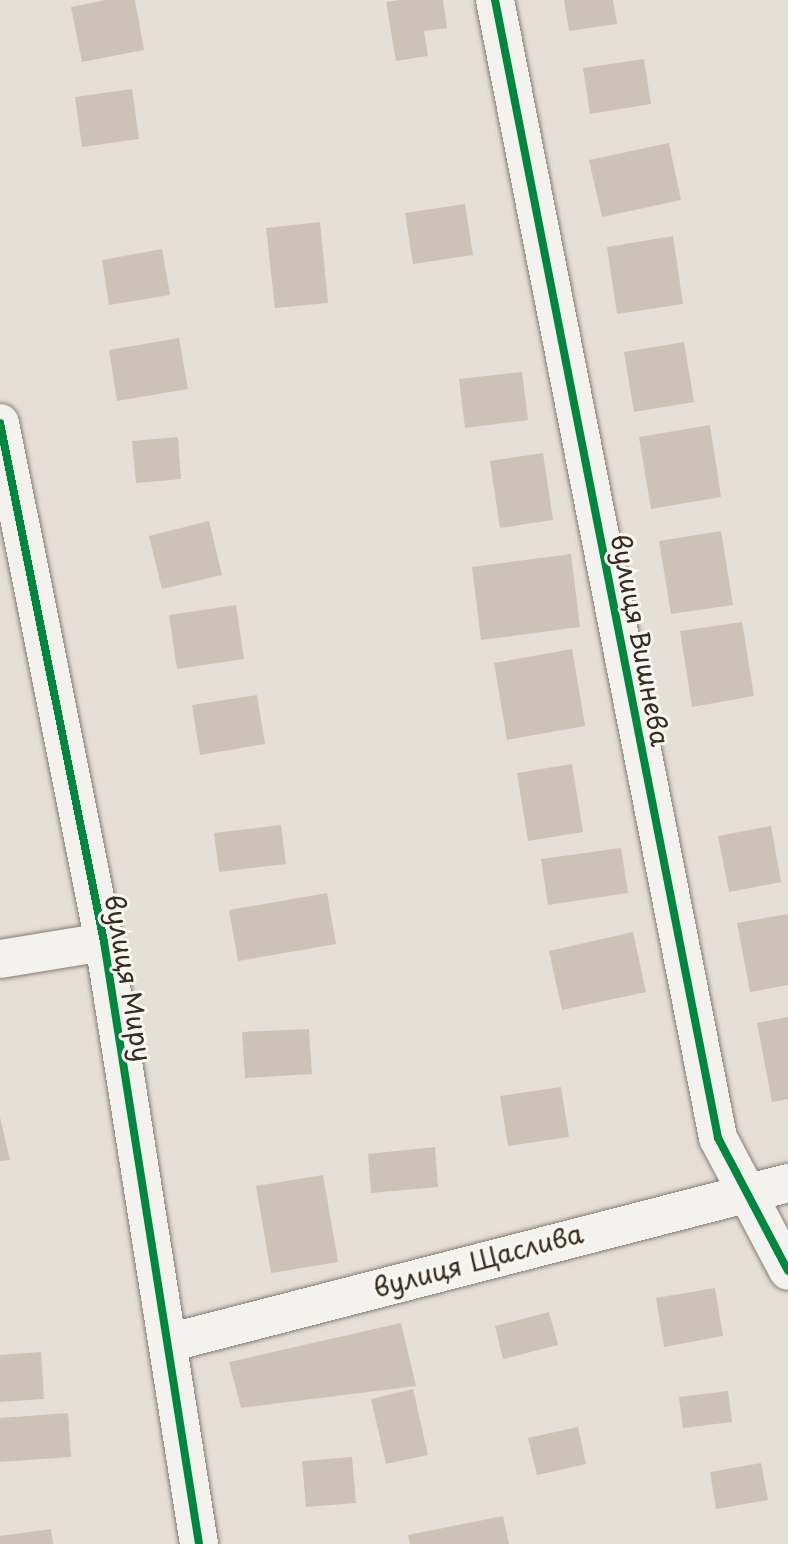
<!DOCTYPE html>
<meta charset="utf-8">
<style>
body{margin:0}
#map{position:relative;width:788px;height:1544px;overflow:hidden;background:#e6dfd7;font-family:"Playpen Sans",sans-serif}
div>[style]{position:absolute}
.building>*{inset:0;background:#cdc2b8}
.roads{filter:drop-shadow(0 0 2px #837d76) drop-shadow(0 0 2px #837d76)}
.minor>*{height:38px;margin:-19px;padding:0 19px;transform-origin:19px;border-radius:19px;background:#f3f2ef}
.cycleway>*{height:8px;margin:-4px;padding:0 4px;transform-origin:4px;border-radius:4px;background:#00873e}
span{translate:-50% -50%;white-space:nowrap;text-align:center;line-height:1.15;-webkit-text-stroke:6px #f6f6f2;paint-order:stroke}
.street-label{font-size:26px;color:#3b2a1e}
</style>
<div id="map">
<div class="building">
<div style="clip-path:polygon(106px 0,135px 0,144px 50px,82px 62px,71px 7px)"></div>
<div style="clip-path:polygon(399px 0,443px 0,447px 28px,424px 31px,428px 56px,396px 61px,386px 2px)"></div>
<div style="clip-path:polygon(564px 0,613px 0,617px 24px,569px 31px)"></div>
<div style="clip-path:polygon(644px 59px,651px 104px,590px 114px,583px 68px)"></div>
<div style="clip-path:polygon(132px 89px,139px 139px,82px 147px,75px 97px)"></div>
<div style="clip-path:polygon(669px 143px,681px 200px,602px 217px,589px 160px)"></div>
<div style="clip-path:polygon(465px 204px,473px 255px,413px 264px,405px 213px)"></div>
<div style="clip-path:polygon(320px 222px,328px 303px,275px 308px,266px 228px)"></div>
<div style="clip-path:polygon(673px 236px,683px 304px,617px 314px,607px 247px)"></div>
<div style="clip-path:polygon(162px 249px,170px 295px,109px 305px,102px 260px)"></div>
<div style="clip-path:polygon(179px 338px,188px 389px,117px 401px,109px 350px)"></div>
<div style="clip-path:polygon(684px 342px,694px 402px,634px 412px,624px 352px)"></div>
<div style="clip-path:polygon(522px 372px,528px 420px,465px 428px,459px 379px)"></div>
<div style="clip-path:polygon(710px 425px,721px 497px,651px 509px,639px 437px)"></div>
<div style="clip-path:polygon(178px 437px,181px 479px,136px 483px,132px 441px)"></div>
<div style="clip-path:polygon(543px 453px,553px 520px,500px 528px,490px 461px)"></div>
<div style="clip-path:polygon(209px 521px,222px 575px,162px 589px,149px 536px)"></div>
<div style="clip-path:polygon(721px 531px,733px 605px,671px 614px,659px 541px)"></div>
<div style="clip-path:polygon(571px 554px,580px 627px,481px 640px,472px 567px)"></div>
<div style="clip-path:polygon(236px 605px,244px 659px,177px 669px,169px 615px)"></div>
<div style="clip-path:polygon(742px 622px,754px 696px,692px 707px,680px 631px)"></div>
<div style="clip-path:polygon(572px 649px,585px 726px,507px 740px,494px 663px)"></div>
<div style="clip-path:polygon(257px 695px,265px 744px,200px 755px,192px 705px)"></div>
<div style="clip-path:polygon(572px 764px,583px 832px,528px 841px,517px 773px)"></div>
<div style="clip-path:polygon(281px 825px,286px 864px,219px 872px,214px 833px)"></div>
<div style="clip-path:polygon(771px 826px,781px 882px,729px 892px,718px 836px)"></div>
<div style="clip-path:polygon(621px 848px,628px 893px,548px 905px,541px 859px)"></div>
<div style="clip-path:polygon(327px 893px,336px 944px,238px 961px,229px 910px)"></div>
<div style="clip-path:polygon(788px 914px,788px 985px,750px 992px,737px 923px)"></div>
<div style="clip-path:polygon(633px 932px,646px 992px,562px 1010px,549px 951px)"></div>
<div style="clip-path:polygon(788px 1017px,788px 1099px,772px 1102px,757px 1023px)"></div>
<div style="clip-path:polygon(309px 1029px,312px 1074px,245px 1078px,242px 1032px)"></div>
<div style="clip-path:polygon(561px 1087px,569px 1137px,508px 1146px,500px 1096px)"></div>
<div style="clip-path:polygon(0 1117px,10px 1160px,0 1161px)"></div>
<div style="clip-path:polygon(435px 1147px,438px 1187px,371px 1193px,368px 1154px)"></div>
<div style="clip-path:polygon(323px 1175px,338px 1262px,271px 1273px,256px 1186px)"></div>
<div style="clip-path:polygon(715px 1288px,723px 1336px,664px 1347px,656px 1298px)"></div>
<div style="clip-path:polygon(549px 1312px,558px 1345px,503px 1359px,495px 1326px)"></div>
<div style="clip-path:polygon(401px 1323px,416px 1386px,241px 1408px,229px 1362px)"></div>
<div style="clip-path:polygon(41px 1352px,44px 1399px,0 1402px,0 1355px)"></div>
<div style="clip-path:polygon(413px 1389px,428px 1455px,386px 1464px,371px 1399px)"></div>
<div style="clip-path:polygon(728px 1391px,732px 1422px,683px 1428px,679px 1397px)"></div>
<div style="clip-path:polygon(68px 1413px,71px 1457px,0 1462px,0 1418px)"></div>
<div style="clip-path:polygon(578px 1427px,586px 1464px,537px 1475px,528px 1438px)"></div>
<div style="clip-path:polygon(352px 1457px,356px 1503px,306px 1507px,302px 1461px)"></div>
<div style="clip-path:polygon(761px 1463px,768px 1500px,716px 1509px,710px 1472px)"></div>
<div style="clip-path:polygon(503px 1516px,509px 1544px,410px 1544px,408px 1535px)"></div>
<div style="clip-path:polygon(51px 1529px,53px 1544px,0 1544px,0 1536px)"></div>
</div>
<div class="roads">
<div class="minor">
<div style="left:495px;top:0;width:1160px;rotate:78.91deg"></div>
<div style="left:718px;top:1138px;width:150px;rotate:62.2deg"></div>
<div style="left:0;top:423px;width:529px;rotate:78.67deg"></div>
<div style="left:104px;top:942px;width:609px;rotate:81.03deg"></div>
<div style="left:0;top:959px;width:105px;rotate:-9.3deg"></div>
<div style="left:168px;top:1343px;width:640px;rotate:-14.47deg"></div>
</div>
</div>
<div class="cycleway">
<div style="left:495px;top:0;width:1160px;rotate:78.91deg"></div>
<div style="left:718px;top:1138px;width:150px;rotate:62.2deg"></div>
<div style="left:0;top:423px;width:529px;rotate:78.67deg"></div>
<div style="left:104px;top:942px;width:609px;rotate:81.03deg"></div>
</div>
<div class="street-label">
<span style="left:641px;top:640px;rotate:79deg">вулиця Вишнева</span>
<span style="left:129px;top:978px;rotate:80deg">вулиця Миру</span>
<span style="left:478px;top:1260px;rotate:-15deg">вулиця Щаслива</span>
</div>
</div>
